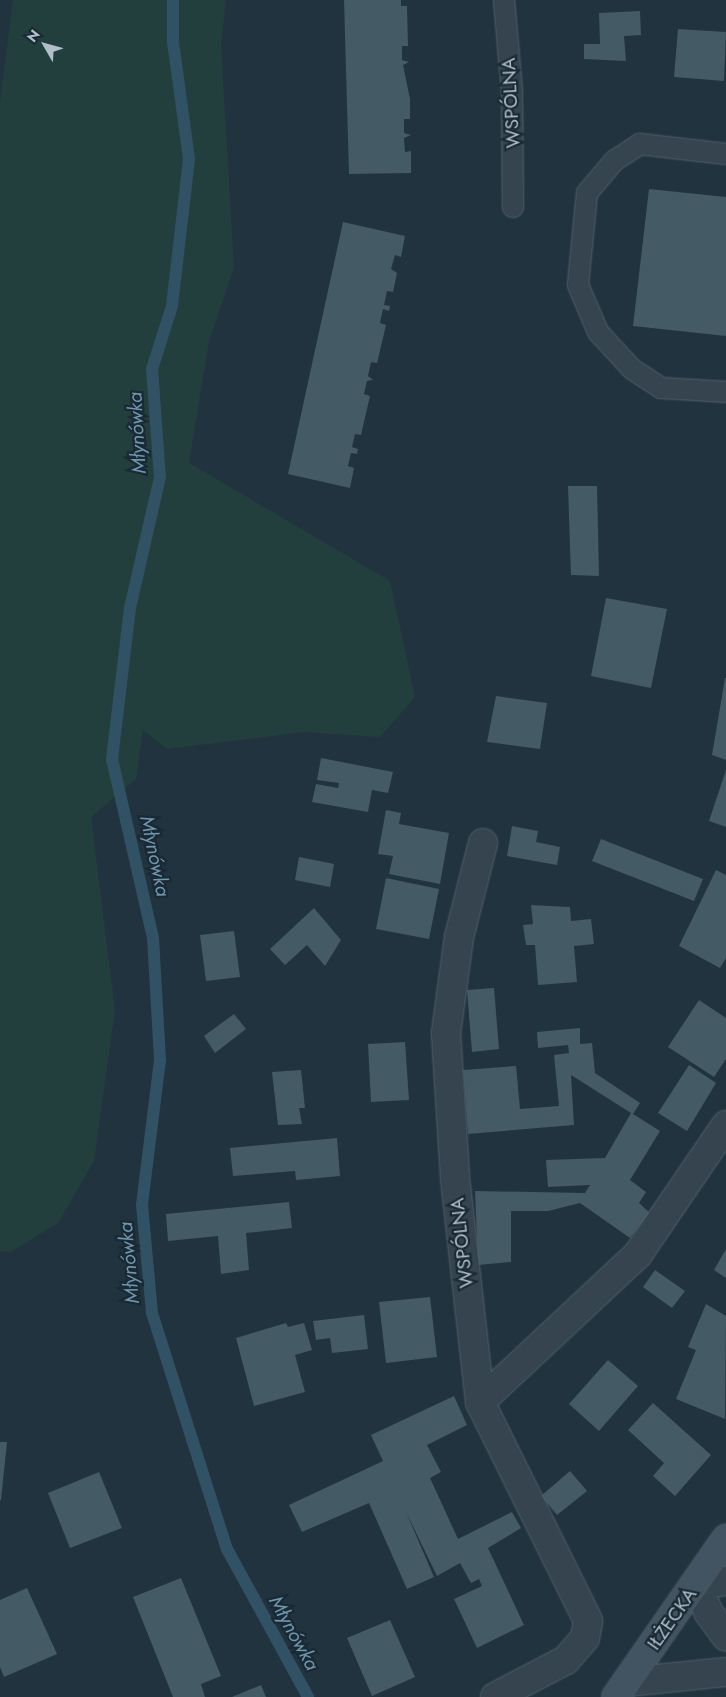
<!DOCTYPE html>
<meta charset="utf-8">
<style>
body{margin:0}
#map{position:relative;width:726px;height:1697px;overflow:hidden;background:#21333e;font-family:Jost,sans-serif}
div>[style]{position:absolute}
.green>*{inset:0;background:#233f3d}
.stream>*{height:12px;margin:-6px;padding:0 6px;transform-origin:6px;border-radius:6px;background:#315165}
.building>*{inset:0;background:#445a65}
.roads{filter:drop-shadow(0 0 1px #53626c) drop-shadow(0 0 1px #53626c)}
.service>*{height:20px;margin:-10px;padding:0 10px;transform-origin:10px;border-radius:10px;background:#35444e}
.minor>*{height:28px;margin:-14px;padding:0 14px;transform-origin:14px;border-radius:14px;background:#35444e}
.tertiary>*{height:28px;margin:-14px;padding:0 14px;transform-origin:14px;border-radius:14px;background:#35444e}
.secondary>*{height:28px;margin:-14px;padding:0 14px;transform-origin:14px;border-radius:14px;background:#425461}
span{translate:-50% -50%;white-space:nowrap;text-align:center;line-height:1.15;-webkit-text-stroke:4.5px #1a2933;paint-order:stroke}
.street-label{font-size:19px;color:#b0bfca}
.water-label{font-size:20px;color:#6e97b0;font-style:italic}
.north{position:absolute;left:20px;top:20px;width:50px;height:50px;-webkit-text-stroke:4px #1a2933;paint-order:stroke;rotate:308deg;font-size:14px;font-weight:700;line-height:20px;text-align:center;color:#b0bfca}
.north::after{content:'';display:block;margin:auto;width:18px;height:22px;background:#b0bfca;clip-path:polygon(50% 0,100% 100%,50% 72%,0 100%)}
</style>
<div id="map">
<div class="green">
<div style="clip-path:polygon(13px 0,226px 0,221px 44px,234px 268px,209px 341px,189px 463px,390px 581px,415px 697px,380px 737px,303px 732px,167px 749px,143px 730px,136px 779px,91px 817px,115px 1010px,94px 1161px,58px 1223px,11px 1252px,0 1251px,0 102px)"></div>
</div>
<div class="stream">
<div style="left:173px;top:0;width:42px;rotate:90deg"></div>
<div style="left:173px;top:42px;width:118px;rotate:82.2deg"></div>
<div style="left:189px;top:159px;width:148px;rotate:96.6deg"></div>
<div style="left:172px;top:306px;width:66px;rotate:107.6deg"></div>
<div style="left:152px;top:369px;width:108px;rotate:85.8deg"></div>
<div style="left:160px;top:477px;width:134px;rotate:102.9deg"></div>
<div style="left:130px;top:608px;width:152px;rotate:96.8deg"></div>
<div style="left:112px;top:759px;width:184px;rotate:77.1deg"></div>
<div style="left:153px;top:938px;width:122px;rotate:86.7deg"></div>
<div style="left:160px;top:1060px;width:146px;rotate:97.1deg"></div>
<div style="left:142px;top:1205px;width:108px;rotate:84.7deg"></div>
<div style="left:152px;top:1313px;width:248px;rotate:72.4deg"></div>
<div style="left:227px;top:1549px;width:169px;rotate:61.3deg"></div>
</div>
<div class="building">
<div style="clip-path:polygon(344px 0,401px 0,401px 6px,407px 6px,408px 46px,402px 46px,402px 60px,409px 62px,403px 65px,410px 99px,410px 119px,404px 119px,404px 133px,411px 135px,404px 138px,405px 152px,411px 151px,411px 173px,349px 174px)"></div>
<div style="clip-path:polygon(640px 11px,641px 35px,624px 36px,626px 61px,584px 59px,584px 44px,600px 44px,599px 13px)"></div>
<div style="clip-path:polygon(678px 29px,726px 32px,724px 81px,674px 77px)"></div>
<div style="clip-path:polygon(649px 189px,726px 197px,726px 336px,633px 326px)"></div>
<div style="clip-path:polygon(343px 222px,405px 236px,401px 257px,395px 255px,391px 269px,397px 273px,393px 292px,387px 291px,384px 305px,390px 306px,389px 311px,383px 309px,380px 323px,386px 325px,377px 363px,371px 362px,368px 376px,373px 380px,367px 381px,364px 394px,370px 396px,361px 435px,355px 434px,352px 447px,358px 449px,357px 454px,351px 453px,348px 466px,354px 468px,350px 488px,288px 474px)"></div>
<div style="clip-path:polygon(568px 486px,597px 486px,599px 576px,571px 575px)"></div>
<div style="clip-path:polygon(606px 598px,667px 609px,651px 688px,591px 676px)"></div>
<div style="clip-path:polygon(725px 678px,726px 678px,726px 760px,712px 755px)"></div>
<div style="clip-path:polygon(496px 696px,547px 703px,540px 749px,487px 742px)"></div>
<div style="clip-path:polygon(321px 758px,393px 772px,388px 793px,372px 790px,368px 812px,312px 802px,316px 784px,338px 788px,339px 783px,317px 780px)"></div>
<div style="clip-path:polygon(726px 770px,726px 827px,709px 821px)"></div>
<div style="clip-path:polygon(386px 810px,401px 813px,399px 824px,449px 833px,440px 884px,389px 874px,393px 856px,378px 854px)"></div>
<div style="clip-path:polygon(512px 826px,538px 831px,536px 842px,560px 847px,557px 865px,507px 856px)"></div>
<div style="clip-path:polygon(601px 839px,703px 879px,694px 901px,592px 861px)"></div>
<div style="clip-path:polygon(299px 857px,334px 864px,330px 887px,295px 880px)"></div>
<div style="clip-path:polygon(716px 870px,726px 875px,726px 958px,720px 968px,679px 946px)"></div>
<div style="clip-path:polygon(386px 878px,439px 889px,429px 939px,376px 929px)"></div>
<div style="clip-path:polygon(531px 905px,570px 907px,571px 921px,591px 919px,594px 944px,574px 946px,577px 982px,538px 985px,535px 945px,526px 945px,523px 925px,533px 924px)"></div>
<div style="clip-path:polygon(314px 908px,341px 940px,325px 966px,307px 945px,285px 965px,270px 949px)"></div>
<div style="clip-path:polygon(234px 931px,240px 977px,206px 981px,200px 935px)"></div>
<div style="clip-path:polygon(494px 988px,499px 1049px,472px 1052px,467px 990px)"></div>
<div style="clip-path:polygon(699px 1000px,726px 1018px,726px 1059px,714px 1077px,668px 1047px)"></div>
<div style="clip-path:polygon(234px 1014px,246px 1029px,215px 1053px,204px 1036px)"></div>
<div style="clip-path:polygon(580px 1028px,580px 1044px,592px 1043px,595px 1073px,640px 1103px,633px 1114px,660px 1131px,630px 1180px,646px 1192px,639px 1203px,650px 1213px,630px 1238px,580px 1203px,548px 1211px,511px 1211px,511px 1262px,478px 1265px,475px 1191px,585px 1193px,590px 1185px,548px 1187px,546px 1160px,605px 1158px,631px 1113px,571px 1075px,574px 1125px,468px 1134px,463px 1070px,516px 1066px,520px 1109px,559px 1106px,554px 1055px,569px 1053px,568px 1045px,538px 1048px,537px 1032px)"></div>
<div style="clip-path:polygon(405px 1042px,409px 1100px,371px 1102px,368px 1044px)"></div>
<div style="clip-path:polygon(689px 1065px,716px 1083px,687px 1131px,658px 1113px)"></div>
<div style="clip-path:polygon(301px 1070px,305px 1108px,299px 1108px,302px 1124px,278px 1125px,272px 1072px)"></div>
<div style="clip-path:polygon(337px 1138px,340px 1176px,296px 1180px,295px 1171px,233px 1176px,230px 1148px)"></div>
<div style="clip-path:polygon(289px 1202px,292px 1228px,246px 1233px,249px 1270px,221px 1274px,218px 1236px,168px 1241px,166px 1214px)"></div>
<div style="clip-path:polygon(726px 1249px,726px 1278px,714px 1270px)"></div>
<div style="clip-path:polygon(655px 1270px,685px 1291px,672px 1308px,643px 1287px)"></div>
<div style="clip-path:polygon(430px 1297px,437px 1357px,386px 1363px,379px 1302px)"></div>
<div style="clip-path:polygon(706px 1304px,726px 1316px,725px 1419px,676px 1399px,696px 1350px,688px 1347px)"></div>
<div style="clip-path:polygon(364px 1315px,368px 1349px,332px 1353px,330px 1338px,316px 1340px,313px 1321px)"></div>
<div style="clip-path:polygon(286px 1323px,288px 1327px,304px 1323px,312px 1350px,295px 1355px,305px 1392px,254px 1406px,236px 1338px)"></div>
<div style="clip-path:polygon(608px 1360px,638px 1386px,599px 1431px,569px 1404px)"></div>
<div style="clip-path:polygon(454px 1396px,467px 1425px,427px 1445px,441px 1472px,430px 1478px,458px 1539px,512px 1512px,521px 1528px,488px 1548px,524px 1625px,477px 1648px,454px 1599px,482px 1586px,479px 1579px,471px 1583px,460px 1563px,437px 1576px,406px 1512px,434px 1577px,407px 1589px,369px 1503px,302px 1532px,289px 1505px,383px 1461px,371px 1435px)"></div>
<div style="clip-path:polygon(653px 1403px,711px 1455px,675px 1496px,653px 1476px,664px 1463px,628px 1430px)"></div>
<div style="clip-path:polygon(0 1442px,7px 1442px,1px 1500px,0 1500px)"></div>
<div style="clip-path:polygon(570px 1471px,587px 1491px,557px 1515px,541px 1496px)"></div>
<div style="clip-path:polygon(99px 1472px,122px 1528px,70px 1548px,48px 1493px)"></div>
<div style="clip-path:polygon(181px 1578px,221px 1676px,201px 1684px,205px 1697px,173px 1697px,133px 1597px)"></div>
<div style="clip-path:polygon(27px 1588px,57px 1654px,4px 1677px,0 1667px,0 1600px)"></div>
<div style="clip-path:polygon(390px 1620px,415px 1677px,372px 1696px,347px 1638px)"></div>
<div style="clip-path:polygon(261px 1685px,266px 1697px,232px 1697px)"></div>
</div>
<div class="roads">
<div class="service">
<div style="left:504px;top:0;width:92px;rotate:85deg"></div>
<div style="left:512px;top:92px;width:115px;rotate:89.5deg"></div>
<div style="left:726px;top:154px;width:87px;rotate:-173.4deg"></div>
<div style="left:640px;top:144px;width:30px;rotate:147deg"></div>
<div style="left:615px;top:160px;width:43px;rotate:130.3deg"></div>
<div style="left:587px;top:193px;width:92px;rotate:95.6deg"></div>
<div style="left:578px;top:285px;width:51px;rotate:66.9deg"></div>
<div style="left:598px;top:332px;width:50px;rotate:47.4deg"></div>
<div style="left:632px;top:369px;width:35px;rotate:33deg"></div>
<div style="left:661px;top:388px;width:65px;rotate:3.5deg"></div>
</div>
<div class="minor">
<div style="left:483px;top:843px;width:97px;rotate:104.3deg"></div>
<div style="left:459px;top:937px;width:97px;rotate:97.7deg"></div>
<div style="left:446px;top:1033px;width:145px;rotate:86.4deg"></div>
<div style="left:455px;top:1178px;width:225px;rotate:83.6deg"></div>
<div style="left:480px;top:1402px;width:244px;rotate:63.7deg"></div>
<div style="left:588px;top:1621px;width:17px;rotate:100deg"></div>
<div style="left:585px;top:1638px;width:29px;rotate:131deg"></div>
<div style="left:566px;top:1660px;width:80px;rotate:152.5deg"></div>
<div style="left:480px;top:1402px;width:216px;rotate:-43.1deg"></div>
<div style="left:638px;top:1254px;width:156px;rotate:-55.7deg"></div>
</div>
<div class="tertiary">
<div style="left:726px;top:1581px;width:29px;rotate:174deg"></div>
<div style="left:697px;top:1584px;width:31px;rotate:68deg"></div>
<div style="left:709px;top:1613px;width:29px;rotate:54deg"></div>
<div style="left:627px;top:1682px;width:100px;rotate:-5.8deg"></div>
</div>
<div class="secondary">
<div style="left:616px;top:1697px;width:193px;rotate:-55.2deg"></div>
</div>
</div>
<div class="street-label">
<span style="left:511px;top:103px;rotate:-93deg">WSPÓLNA</span>
<span style="left:462px;top:1243px;rotate:-96deg">WSPÓLNA</span>
<span style="left:672px;top:1619px;rotate:-55deg">IŁŻECKA</span>
</div>
<div class="water-label">
<span style="left:137px;top:433px;rotate:-93deg">Młynówka</span>
<span style="left:155px;top:856px;rotate:78deg">Młynówka</span>
<span style="left:129px;top:1263px;rotate:-95deg">Młynówka</span>
<span style="left:294px;top:1633px;rotate:61deg">Młynówka</span>
</div>
<div class="north">N</div>
</div>
